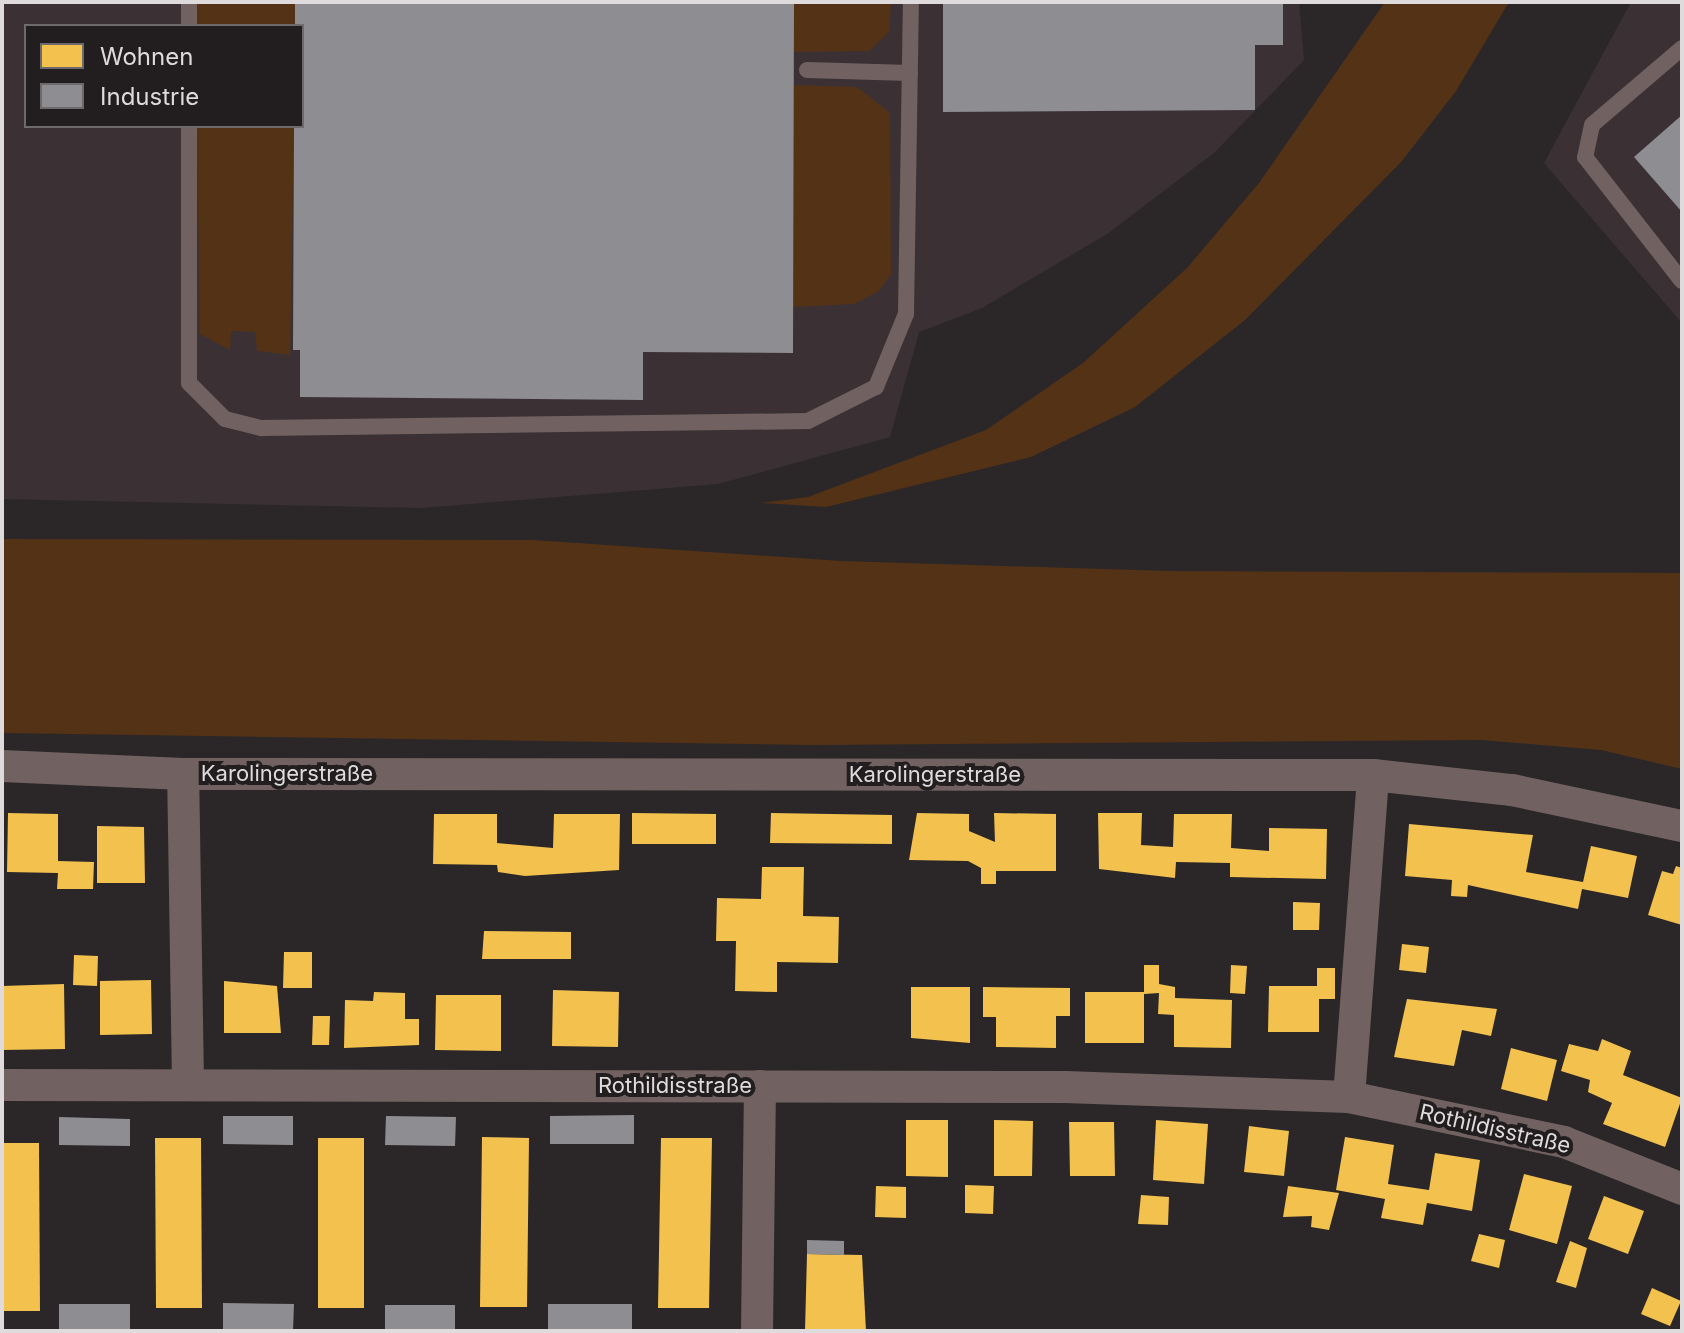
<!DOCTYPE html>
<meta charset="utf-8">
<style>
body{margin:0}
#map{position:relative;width:1684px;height:1333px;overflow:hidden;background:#2b2729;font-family:Inter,sans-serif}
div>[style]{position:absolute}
.built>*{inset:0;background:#3b3135}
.green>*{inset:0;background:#543216}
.homes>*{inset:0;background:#f2c14e}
.industry>*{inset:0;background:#8d8d92}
.service>*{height:16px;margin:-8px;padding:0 8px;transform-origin:8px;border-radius:8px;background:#716261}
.minor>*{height:32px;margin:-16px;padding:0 16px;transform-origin:16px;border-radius:16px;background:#716261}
span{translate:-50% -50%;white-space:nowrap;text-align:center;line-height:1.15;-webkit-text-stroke:8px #221d1f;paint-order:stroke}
.street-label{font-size:22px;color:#dfdbdd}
.frame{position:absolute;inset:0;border:4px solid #dfdbdd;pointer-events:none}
.legend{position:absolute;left:24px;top:24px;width:280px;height:104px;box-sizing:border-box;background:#221d1f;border:2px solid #6e696b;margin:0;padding:10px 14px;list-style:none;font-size:24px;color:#dfdbdd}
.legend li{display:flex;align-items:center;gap:16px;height:40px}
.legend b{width:40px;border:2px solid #6e696b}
</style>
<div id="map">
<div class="built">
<div style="clip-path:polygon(evenodd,2px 2px,1299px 2px,1304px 60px,1215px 152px,1107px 234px,982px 308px,919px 332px,890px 437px,718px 484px,421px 508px,2px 499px,2px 2px,26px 26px,302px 26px,302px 126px,26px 126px,26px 26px)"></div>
<div style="clip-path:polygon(1631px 2px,1682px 2px,1682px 323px,1544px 163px)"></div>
</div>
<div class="green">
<div style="clip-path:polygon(197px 2px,295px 2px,295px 26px,197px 26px)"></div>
<div style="clip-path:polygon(794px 2px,891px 2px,889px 32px,869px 51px,794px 52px)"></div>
<div style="clip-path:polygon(1385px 2px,1509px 2px,1456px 91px,1402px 161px,1245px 320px,1135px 407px,1031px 457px,826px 507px,761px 503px,808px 497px,986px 430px,1083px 363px,1187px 268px,1259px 183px)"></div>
<div style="clip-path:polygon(794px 85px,857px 87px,890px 113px,891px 274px,879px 291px,854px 304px,793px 307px)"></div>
<div style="clip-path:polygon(197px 126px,294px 126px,290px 355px,257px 351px,255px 332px,231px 331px,230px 350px,200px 334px)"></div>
<div style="clip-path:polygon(2px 539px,533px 540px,841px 561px,1168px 571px,1682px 573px,1682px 769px,1601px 750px,1481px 740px,815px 745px,2px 733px)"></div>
</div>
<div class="homes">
<div style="clip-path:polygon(8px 813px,58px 814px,58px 861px,94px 862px,93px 889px,57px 889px,58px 873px,7px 872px)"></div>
<div style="clip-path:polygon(632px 813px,716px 814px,716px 844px,632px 844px)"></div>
<div style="clip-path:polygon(771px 813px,892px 815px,892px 844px,770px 843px)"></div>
<div style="clip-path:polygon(917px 813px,969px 814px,969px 831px,995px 842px,994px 813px,1056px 814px,1056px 871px,996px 871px,996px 884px,981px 884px,981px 868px,968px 861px,909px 860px)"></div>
<div style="clip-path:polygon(1098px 813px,1142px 813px,1141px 845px,1173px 847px,1174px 814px,1232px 814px,1231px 848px,1269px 851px,1269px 828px,1327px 829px,1326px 879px,1230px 877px,1230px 863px,1176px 862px,1175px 878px,1099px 869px)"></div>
<div style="clip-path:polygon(434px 814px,497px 814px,497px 843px,553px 848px,554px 814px,620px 814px,619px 870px,525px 876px,498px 872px,497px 865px,433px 864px)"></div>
<div style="clip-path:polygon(1409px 824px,1533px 835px,1526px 872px,1583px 882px,1591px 846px,1637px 856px,1628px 898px,1582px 889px,1578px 909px,1468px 885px,1467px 897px,1451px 896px,1452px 880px,1405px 876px)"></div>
<div style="clip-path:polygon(97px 826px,144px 827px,145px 883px,97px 883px)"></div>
<div style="clip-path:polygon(1676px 866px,1682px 868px,1682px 925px,1648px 915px,1662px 871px,1673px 874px)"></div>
<div style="clip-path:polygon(762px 867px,804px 867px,803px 916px,839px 917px,838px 963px,777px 962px,777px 992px,735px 991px,736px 941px,716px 941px,717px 898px,761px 899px)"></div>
<div style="clip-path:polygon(1293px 902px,1320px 903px,1319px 930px,1293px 930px)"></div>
<div style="clip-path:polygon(484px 931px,571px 932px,571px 959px,482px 959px)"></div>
<div style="clip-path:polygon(1402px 944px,1429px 947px,1426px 973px,1399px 970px)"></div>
<div style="clip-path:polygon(284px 952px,312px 952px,312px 988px,283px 988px)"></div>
<div style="clip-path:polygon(74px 955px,98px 956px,97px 986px,73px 985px)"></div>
<div style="clip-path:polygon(1144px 965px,1159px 965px,1159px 984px,1175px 987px,1175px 998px,1232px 1000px,1231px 1048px,1174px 1047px,1174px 1015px,1158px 1014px,1159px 993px,1144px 994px)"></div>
<div style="clip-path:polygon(1231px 965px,1247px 966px,1245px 994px,1230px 993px)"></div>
<div style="clip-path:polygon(1317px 968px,1335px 968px,1335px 999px,1319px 999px,1319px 1032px,1268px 1032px,1269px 986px,1317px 986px)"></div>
<div style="clip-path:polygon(151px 980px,152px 1034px,100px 1035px,100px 981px)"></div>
<div style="clip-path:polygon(224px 981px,277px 986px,281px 1033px,224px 1033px)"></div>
<div style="clip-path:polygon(64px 984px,65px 1049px,2px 1050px,2px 986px)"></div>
<div style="clip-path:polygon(911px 987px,970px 987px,970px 1043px,911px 1038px)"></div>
<div style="clip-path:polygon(983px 987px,1070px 988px,1070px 1016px,1056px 1016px,1056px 1048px,996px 1047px,996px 1017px,983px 1017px)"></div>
<div style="clip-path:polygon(553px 990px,619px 992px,618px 1047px,552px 1046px)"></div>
<div style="clip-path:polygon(374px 992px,405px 993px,405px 1019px,419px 1019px,419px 1045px,344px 1048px,345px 1000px,373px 1001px)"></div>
<div style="clip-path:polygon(1085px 992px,1144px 992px,1144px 1043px,1085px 1043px)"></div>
<div style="clip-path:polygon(436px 995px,501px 995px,501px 1051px,435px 1050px)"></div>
<div style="clip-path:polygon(1407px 999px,1497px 1009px,1491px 1036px,1462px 1030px,1454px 1066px,1394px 1057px)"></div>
<div style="clip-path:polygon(313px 1016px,330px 1016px,329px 1045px,312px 1045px)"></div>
<div style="clip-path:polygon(1602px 1039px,1631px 1051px,1623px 1075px,1682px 1098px,1665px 1147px,1603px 1124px,1612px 1103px,1588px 1092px,1590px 1080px,1561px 1071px,1569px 1044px,1598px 1051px)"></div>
<div style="clip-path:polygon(1511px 1048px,1557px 1060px,1547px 1101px,1501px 1089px)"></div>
<div style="clip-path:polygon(906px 1120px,948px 1120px,948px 1177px,906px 1176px)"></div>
<div style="clip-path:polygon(994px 1120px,1033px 1121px,1032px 1176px,994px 1176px)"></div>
<div style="clip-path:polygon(1156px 1120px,1208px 1124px,1204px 1184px,1153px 1180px)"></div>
<div style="clip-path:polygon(1069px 1122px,1114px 1122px,1115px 1176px,1070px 1176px)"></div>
<div style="clip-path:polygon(1249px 1126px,1289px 1131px,1284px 1176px,1244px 1172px)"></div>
<div style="clip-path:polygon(482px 1137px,529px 1138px,527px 1307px,480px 1307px)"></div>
<div style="clip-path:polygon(1345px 1137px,1394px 1145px,1388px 1184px,1429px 1190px,1435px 1153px,1480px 1160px,1472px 1211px,1427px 1203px,1423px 1225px,1381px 1218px,1385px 1199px,1336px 1190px)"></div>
<div style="clip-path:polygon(155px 1138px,201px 1138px,202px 1308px,156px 1308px)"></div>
<div style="clip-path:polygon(318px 1138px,364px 1138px,364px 1308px,318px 1308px)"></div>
<div style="clip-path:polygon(661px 1138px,712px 1138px,709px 1308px,658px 1308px)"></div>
<div style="clip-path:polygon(2px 1143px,39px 1143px,40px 1311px,2px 1311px)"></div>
<div style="clip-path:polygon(1524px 1174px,1572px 1186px,1557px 1244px,1509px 1230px)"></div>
<div style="clip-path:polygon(965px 1185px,994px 1186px,993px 1214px,965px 1213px)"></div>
<div style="clip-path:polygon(876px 1186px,906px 1187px,906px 1218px,875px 1217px)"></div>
<div style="clip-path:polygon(1288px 1186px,1339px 1193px,1329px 1230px,1311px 1227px,1312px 1216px,1283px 1217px)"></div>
<div style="clip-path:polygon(1141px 1195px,1169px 1197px,1168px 1225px,1138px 1224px)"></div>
<div style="clip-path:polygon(1604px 1196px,1644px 1211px,1628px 1254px,1588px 1239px)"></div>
<div style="clip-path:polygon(1479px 1234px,1505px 1240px,1499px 1268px,1471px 1261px)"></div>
<div style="clip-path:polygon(1570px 1241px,1587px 1248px,1576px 1288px,1556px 1282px)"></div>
<div style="clip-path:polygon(807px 1254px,862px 1255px,866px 1331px,805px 1331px)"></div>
<div style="clip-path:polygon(1652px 1288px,1681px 1301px,1670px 1326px,1641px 1314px)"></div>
</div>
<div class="industry">
<div style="clip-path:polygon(295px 2px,794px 2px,793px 353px,643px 352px,643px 400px,300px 397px,300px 350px,293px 350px,294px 126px,302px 126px,302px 26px,295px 26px)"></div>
<div style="clip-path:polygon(943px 2px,1283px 2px,1283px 45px,1255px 45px,1255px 110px,943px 112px)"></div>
<div style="clip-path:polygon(1682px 115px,1682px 212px,1634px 157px)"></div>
<div style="clip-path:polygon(634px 1115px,634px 1144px,550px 1144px,550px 1116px)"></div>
<div style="clip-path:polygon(223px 1116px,293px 1116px,293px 1145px,223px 1144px)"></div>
<div style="clip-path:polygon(386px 1116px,456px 1117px,455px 1146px,385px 1145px)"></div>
<div style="clip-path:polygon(59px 1117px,130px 1119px,130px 1146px,59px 1145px)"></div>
<div style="clip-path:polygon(807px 1240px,844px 1241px,844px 1255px,807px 1254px)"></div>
<div style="clip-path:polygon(223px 1303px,294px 1304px,293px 1331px,223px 1331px)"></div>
<div style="clip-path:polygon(59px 1304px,130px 1304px,130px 1331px,59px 1331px)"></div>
<div style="clip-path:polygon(548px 1304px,632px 1304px,632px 1331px,548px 1331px)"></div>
<div style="clip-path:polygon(385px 1305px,455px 1305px,455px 1331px,385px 1331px)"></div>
</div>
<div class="service">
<div style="left:189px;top:2px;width:24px;rotate:90deg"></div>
<div style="left:1682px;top:48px;width:118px;rotate:139.5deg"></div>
<div style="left:1592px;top:125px;width:33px;rotate:102deg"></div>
<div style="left:1585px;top:157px;width:157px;rotate:52deg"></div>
<div style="left:807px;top:70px;width:103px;rotate:1.7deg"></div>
<div style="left:189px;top:126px;width:257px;rotate:90deg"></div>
<div style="left:189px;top:383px;width:51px;rotate:45deg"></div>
<div style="left:225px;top:419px;width:38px;rotate:14deg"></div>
<div style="left:262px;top:428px;width:546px;rotate:-0.73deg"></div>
<div style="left:808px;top:421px;width:76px;rotate:-26.6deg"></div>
<div style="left:876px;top:387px;width:79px;rotate:-67.7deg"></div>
<div style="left:906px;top:314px;width:312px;rotate:-89.1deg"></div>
</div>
<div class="minor">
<div style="left:2px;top:766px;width:181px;rotate:2.5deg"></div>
<div style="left:188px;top:1084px;width:310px;rotate:-90.9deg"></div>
<div style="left:183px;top:774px;width:1190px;rotate:0.05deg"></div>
<div style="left:1373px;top:775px;width:140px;rotate:6.2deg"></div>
<div style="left:1512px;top:790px;width:174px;rotate:12deg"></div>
<div style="left:2px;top:1085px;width:1063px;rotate:0.11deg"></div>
<div style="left:1065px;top:1087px;width:284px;rotate:2deg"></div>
<div style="left:1349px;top:1097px;width:220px;rotate:11.8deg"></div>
<div style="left:1564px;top:1142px;width:127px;rotate:21.7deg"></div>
<div style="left:1349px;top:1097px;width:323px;rotate:-85.7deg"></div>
<div style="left:757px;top:1331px;width:245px;rotate:-89.3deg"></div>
</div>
<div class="street-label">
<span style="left:287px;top:774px">Karolingerstraße</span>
<span style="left:935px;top:775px">Karolingerstraße</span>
<span style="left:675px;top:1086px">Rothildisstraße</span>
<span style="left:1495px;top:1129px;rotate:13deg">Rothildisstraße</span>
</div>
<div class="frame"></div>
<ul class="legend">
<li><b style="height:22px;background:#f2c14e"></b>Wohnen</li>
<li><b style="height:22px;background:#8d8d92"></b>Industrie</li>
</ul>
</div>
